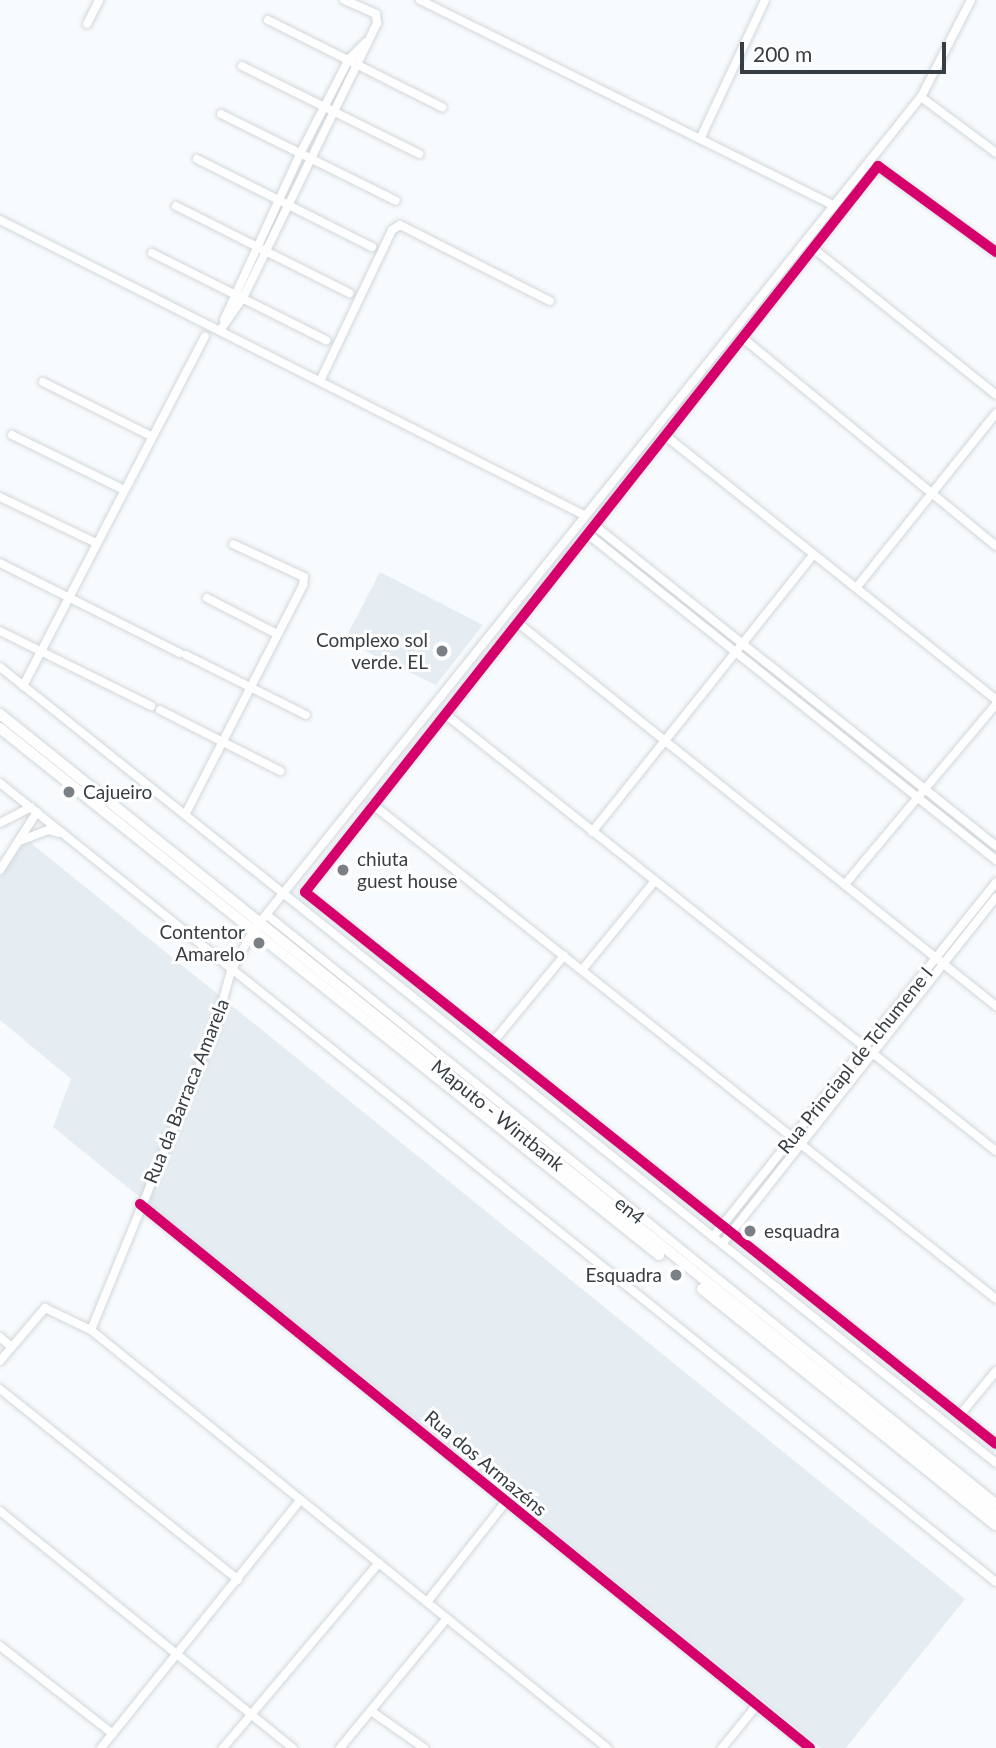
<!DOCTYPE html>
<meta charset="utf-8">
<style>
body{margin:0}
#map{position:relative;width:996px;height:1748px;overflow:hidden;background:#f8fbfd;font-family:Lato,sans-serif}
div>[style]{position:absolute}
.built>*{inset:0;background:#e5edf2}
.roads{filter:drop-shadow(0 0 2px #d2d7db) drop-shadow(0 0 2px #d2d7db)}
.minor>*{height:8px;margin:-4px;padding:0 4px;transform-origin:4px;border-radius:4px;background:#fefeff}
.highway>*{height:10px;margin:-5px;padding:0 5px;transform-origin:5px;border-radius:5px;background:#fefeff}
.cycleway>*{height:10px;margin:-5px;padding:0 5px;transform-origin:5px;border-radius:5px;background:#d6006c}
.dots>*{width:19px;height:19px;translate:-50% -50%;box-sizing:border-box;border:4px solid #fff;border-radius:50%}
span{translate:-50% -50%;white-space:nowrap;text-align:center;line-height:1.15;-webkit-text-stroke:6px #fff;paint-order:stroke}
.poi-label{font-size:19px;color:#363e44}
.right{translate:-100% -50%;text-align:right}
.left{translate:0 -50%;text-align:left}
.street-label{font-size:19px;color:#363e44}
.scale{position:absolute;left:740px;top:42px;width:206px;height:32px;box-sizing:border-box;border:4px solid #363e44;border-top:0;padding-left:9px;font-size:21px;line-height:24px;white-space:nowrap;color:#363e44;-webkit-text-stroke:5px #fff;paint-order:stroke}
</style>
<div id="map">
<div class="built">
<div style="clip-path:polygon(380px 572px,483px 625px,436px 685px,344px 641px)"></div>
<div style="clip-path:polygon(26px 839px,965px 1599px,846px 1748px,821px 1748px,53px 1127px,71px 1079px,0 1020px,0 877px)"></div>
</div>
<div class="roads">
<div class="minor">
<div style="left:420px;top:0;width:459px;rotate:26.4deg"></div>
<div style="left:268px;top:20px;width:195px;rotate:26.6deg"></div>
<div style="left:87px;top:24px;width:27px;rotate:-63deg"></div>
<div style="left:242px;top:66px;width:198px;rotate:26.4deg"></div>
<div style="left:921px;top:97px;width:94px;rotate:36.7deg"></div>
<div style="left:221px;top:114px;width:195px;rotate:26.4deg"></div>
<div style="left:700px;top:139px;width:153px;rotate:-64.9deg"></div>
<div style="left:197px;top:159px;width:196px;rotate:26.7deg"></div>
<div style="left:176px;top:206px;width:194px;rotate:26.7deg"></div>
<div style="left:0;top:220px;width:652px;rotate:26.8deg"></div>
<div style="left:814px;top:249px;width:233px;rotate:38.7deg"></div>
<div style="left:996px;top:252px;width:146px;rotate:-143.9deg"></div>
<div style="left:878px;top:166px;width:925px;rotate:128.28deg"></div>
<div style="left:305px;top:892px;width:884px;rotate:38.62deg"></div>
<div style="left:152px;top:253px;width:195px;rotate:26.6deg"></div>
<div style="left:224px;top:320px;width:185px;rotate:-65.4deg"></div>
<div style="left:301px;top:152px;width:105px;rotate:-62.7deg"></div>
<div style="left:349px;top:59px;width:23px;rotate:-45deg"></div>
<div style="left:221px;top:329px;width:38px;rotate:-55deg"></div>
<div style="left:243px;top:298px;width:306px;rotate:-64deg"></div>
<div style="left:377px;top:23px;width:9px;rotate:-96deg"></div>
<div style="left:376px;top:14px;width:35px;rotate:-156deg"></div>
<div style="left:744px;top:339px;width:326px;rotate:39.4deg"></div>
<div style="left:321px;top:379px;width:165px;rotate:-64.5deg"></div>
<div style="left:392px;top:230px;width:9px;rotate:-32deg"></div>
<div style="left:400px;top:225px;width:168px;rotate:26.9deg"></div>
<div style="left:43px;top:382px;width:119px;rotate:26.6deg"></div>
<div style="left:12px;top:435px;width:123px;rotate:26.1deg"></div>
<div style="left:667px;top:437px;width:421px;rotate:38.6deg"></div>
<div style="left:0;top:497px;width:104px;rotate:25.6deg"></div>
<div style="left:595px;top:526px;width:513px;rotate:38.59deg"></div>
<div style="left:589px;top:535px;width:521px;rotate:38.61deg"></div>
<div style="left:0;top:563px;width:201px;rotate:26.6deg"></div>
<div style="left:856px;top:588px;width:224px;rotate:-51.3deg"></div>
<div style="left:207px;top:598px;width:79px;rotate:27.2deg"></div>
<div style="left:518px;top:623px;width:613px;rotate:38.7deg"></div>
<div style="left:0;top:631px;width:169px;rotate:26.4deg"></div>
<div style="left:186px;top:655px;width:134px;rotate:26.6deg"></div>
<div style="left:0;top:667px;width:1275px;rotate:38.63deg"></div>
<div style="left:23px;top:686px;width:394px;rotate:-62.5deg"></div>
<div style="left:160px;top:710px;width:135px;rotate:26.9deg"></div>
<div style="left:445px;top:714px;width:703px;rotate:38.42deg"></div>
<div style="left:0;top:783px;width:1277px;rotate:38.74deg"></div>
<div style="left:372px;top:804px;width:796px;rotate:38.42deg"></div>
<div style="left:185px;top:815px;width:259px;rotate:-62.8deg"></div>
<div style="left:303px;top:585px;width:8px;rotate:-83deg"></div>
<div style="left:304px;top:577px;width:78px;rotate:-155.1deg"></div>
<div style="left:0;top:823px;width:35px;rotate:-27deg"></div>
<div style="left:592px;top:832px;width:354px;rotate:-51.4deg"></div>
<div style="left:22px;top:840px;width:28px;rotate:-21deg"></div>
<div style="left:48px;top:830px;width:11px;rotate:15deg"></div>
<div style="left:0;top:870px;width:69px;rotate:-57.5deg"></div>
<div style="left:846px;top:883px;width:234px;rotate:-50deg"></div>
<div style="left:267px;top:915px;width:937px;rotate:38.89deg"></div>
<div style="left:582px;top:970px;width:114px;rotate:-50.7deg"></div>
<div style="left:493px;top:1042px;width:112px;rotate:-50.5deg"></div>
<div style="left:140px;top:1204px;width:863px;rotate:39.07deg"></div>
<div style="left:713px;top:1237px;width:454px;rotate:-51.4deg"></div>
<div style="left:722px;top:1244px;width:442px;rotate:-51.7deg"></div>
<div style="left:91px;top:1330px;width:330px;rotate:-67.7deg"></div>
<div style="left:216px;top:1025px;width:56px;rotate:-74.5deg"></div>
<div style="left:231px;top:971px;width:46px;rotate:-61.2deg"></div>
<div style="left:253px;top:931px;width:1069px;rotate:-51.31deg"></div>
<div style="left:921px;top:97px;width:109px;rotate:-62.7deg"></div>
<div style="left:0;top:1337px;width:15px;rotate:42deg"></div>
<div style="left:0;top:1361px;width:70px;rotate:-49.7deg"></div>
<div style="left:45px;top:1308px;width:51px;rotate:25.6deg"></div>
<div style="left:91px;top:1330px;width:664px;rotate:39.01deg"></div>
<div style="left:0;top:1389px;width:305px;rotate:38.7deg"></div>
<div style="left:960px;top:1415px;width:57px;rotate:-50.7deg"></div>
<div style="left:0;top:1511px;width:377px;rotate:39deg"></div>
<div style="left:427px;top:1602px;width:126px;rotate:-51.8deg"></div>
<div style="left:0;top:1646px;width:143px;rotate:37.9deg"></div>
<div style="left:371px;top:1711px;width:65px;rotate:34.9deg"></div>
<div style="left:101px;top:1748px;width:316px;rotate:-51.2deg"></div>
<div style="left:223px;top:1748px;width:242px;rotate:-49.9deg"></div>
<div style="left:340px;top:1748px;width:168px;rotate:-50.5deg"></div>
<div style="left:722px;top:1748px;width:55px;rotate:-50.9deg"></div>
</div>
<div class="highway">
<div style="left:0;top:714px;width:1278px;rotate:38.77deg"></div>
<div style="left:0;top:728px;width:844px;rotate:38.65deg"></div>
<div style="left:702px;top:1289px;width:377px;rotate:38.8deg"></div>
</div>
</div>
<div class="cycleway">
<div style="left:996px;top:252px;width:146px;rotate:-143.9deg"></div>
<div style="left:878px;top:166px;width:925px;rotate:128.28deg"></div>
<div style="left:305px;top:892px;width:884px;rotate:38.62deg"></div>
<div style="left:140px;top:1204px;width:863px;rotate:39.07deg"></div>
</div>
<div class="dots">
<div style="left:442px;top:651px;background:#7a8085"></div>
<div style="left:69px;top:792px;background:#7a8085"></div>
<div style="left:343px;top:870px;background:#7a8085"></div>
<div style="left:259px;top:943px;background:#7a8085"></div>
<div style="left:750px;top:1231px;background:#7a8085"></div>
<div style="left:676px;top:1275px;background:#7a8085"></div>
</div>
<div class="poi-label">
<span class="right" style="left:428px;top:651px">Complexo sol<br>verde. EL</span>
<span class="left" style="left:83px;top:792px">Cajueiro</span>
<span class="left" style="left:357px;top:870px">chiuta<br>guest house</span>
<span class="right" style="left:245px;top:943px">Contentor<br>Amarelo</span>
<span class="left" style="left:764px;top:1231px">esquadra</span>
<span class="right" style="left:662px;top:1275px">Esquadra</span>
</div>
<div class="street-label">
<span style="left:855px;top:1060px;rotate:-51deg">Rua Princiapl de Tchumene I</span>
<span style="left:186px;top:1091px;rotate:-68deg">Rua da Barraca Amarela</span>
<span style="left:498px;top:1115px;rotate:39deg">Maputo - Wintbank</span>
<span style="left:630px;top:1210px;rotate:39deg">en4</span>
<span style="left:486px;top:1463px;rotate:40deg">Rua dos Armazéns</span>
</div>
<div class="scale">200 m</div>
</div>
